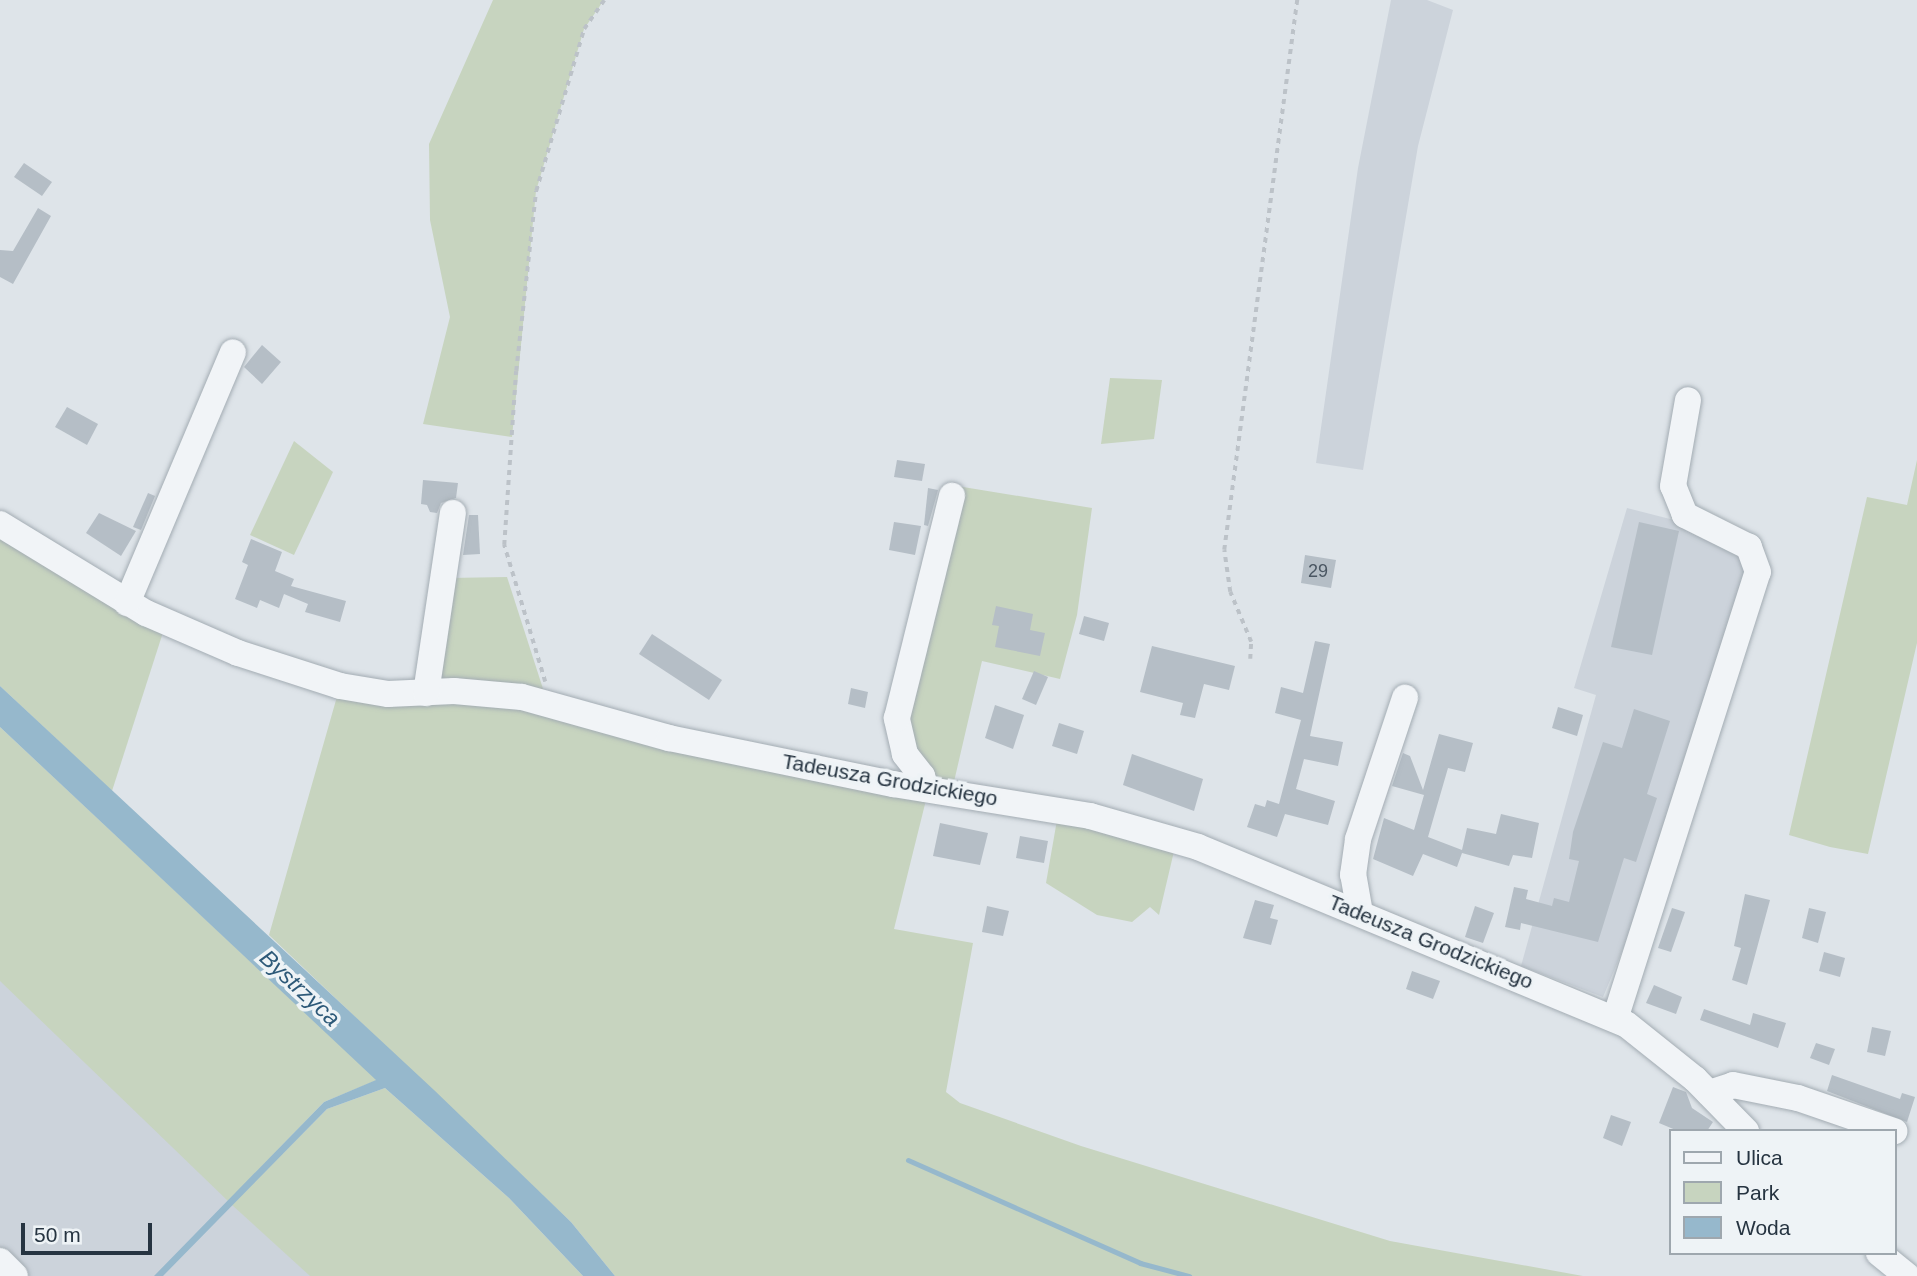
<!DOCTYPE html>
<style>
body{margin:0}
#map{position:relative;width:1917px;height:1276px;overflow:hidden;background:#dee4e9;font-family:Helvetica,sans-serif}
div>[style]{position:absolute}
.built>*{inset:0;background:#ccd3db}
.green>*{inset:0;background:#c7d4bf}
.water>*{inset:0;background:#96b8cc}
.stream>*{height:5px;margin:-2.5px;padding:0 2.5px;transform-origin:2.5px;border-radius:2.5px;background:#96b8cc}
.building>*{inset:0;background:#b5bec6}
.path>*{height:3.5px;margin-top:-1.75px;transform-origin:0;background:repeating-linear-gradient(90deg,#bcc2c8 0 5px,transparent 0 10px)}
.roads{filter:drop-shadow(0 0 2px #a3acb3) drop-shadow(0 0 2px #a3acb3)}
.minor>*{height:26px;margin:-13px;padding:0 13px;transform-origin:13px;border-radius:13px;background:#f1f4f7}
span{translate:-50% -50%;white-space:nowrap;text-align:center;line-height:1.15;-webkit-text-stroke:7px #eef3f6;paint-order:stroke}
.number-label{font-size:18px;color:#4a5662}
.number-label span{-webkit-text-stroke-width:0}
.street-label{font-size:21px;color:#263441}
.water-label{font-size:23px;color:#2d5978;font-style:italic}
.legend{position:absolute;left:1669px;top:1129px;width:228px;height:126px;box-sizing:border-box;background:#eef3f6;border:2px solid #9ea7ae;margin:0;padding:9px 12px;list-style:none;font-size:21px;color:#263441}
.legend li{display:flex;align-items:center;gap:14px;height:35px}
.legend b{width:35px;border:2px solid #9ea7ae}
.scale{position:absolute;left:21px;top:1223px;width:131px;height:32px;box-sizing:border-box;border:4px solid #263441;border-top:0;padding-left:9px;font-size:21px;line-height:24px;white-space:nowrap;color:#263441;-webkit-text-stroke:5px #eef3f6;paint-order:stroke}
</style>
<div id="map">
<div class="built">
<div style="clip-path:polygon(1391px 0,1427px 0,1453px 10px,1418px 146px,1363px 470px,1316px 463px,1358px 168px)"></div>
<div style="clip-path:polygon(1627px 508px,1756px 541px,1662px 856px,1603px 997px,1521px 966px,1596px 695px,1574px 688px)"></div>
<div style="clip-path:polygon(0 878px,282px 1154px,414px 1276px,0 1276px)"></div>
</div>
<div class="green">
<div style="clip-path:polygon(493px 0,604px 0,584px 29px,536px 191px,512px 437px,423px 424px,450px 317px,430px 220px,429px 144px)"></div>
<div style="clip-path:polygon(1110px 378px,1162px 380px,1154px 439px,1101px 444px)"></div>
<div style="clip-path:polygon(294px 441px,333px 472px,294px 555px,250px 535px)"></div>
<div style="clip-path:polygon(1917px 460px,1917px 643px,1868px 854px,1830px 847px,1789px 835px,1867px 497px,1907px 505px)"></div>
<div style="clip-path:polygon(957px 486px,1092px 508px,1077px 615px,1060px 679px,982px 661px,953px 786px,929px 782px,904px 737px)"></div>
<div style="clip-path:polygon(0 517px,166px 623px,112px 791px,0 686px)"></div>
<div style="clip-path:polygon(507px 577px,545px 695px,434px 686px,449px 578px)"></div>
<div style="clip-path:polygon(340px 686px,454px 691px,927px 796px,894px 929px,973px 943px,946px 1092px,960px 1103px,1081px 1146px,1390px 1241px,1583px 1276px,615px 1276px,571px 1222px,269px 935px)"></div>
<div style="clip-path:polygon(0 727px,377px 1080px,324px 1102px,228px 1201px,0 981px)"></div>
<div style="clip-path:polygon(1057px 820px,1175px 847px,1159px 915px,1150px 907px,1132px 922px,1097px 915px,1046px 883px)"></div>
<div style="clip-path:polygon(385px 1088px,509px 1198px,583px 1276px,310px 1276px,232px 1205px,327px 1109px)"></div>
</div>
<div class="water">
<div style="clip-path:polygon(0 686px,434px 1090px,571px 1222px,615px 1276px,583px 1276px,509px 1198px,385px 1088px,327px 1109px,163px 1276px,154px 1276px,324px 1102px,376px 1080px,0 727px)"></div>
</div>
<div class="stream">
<div style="left:908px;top:1160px;width:254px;rotate:23.9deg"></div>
<div style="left:1140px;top:1263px;width:51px;rotate:14.9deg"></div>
</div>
<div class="building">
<div style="clip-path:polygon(24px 163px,52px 182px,42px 196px,14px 177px)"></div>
<div style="clip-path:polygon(38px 208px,51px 216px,13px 284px,0 277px,0 250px,13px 251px)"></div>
<div style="clip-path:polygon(262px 345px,281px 362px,262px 384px,244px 367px)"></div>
<div style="clip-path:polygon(67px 407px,98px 424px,87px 445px,55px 427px)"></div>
<div style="clip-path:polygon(897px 460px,925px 464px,922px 481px,894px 477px)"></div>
<div style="clip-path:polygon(423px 480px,458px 483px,456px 498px,441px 503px,437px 513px,430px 512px,427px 505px,421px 504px)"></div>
<div style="clip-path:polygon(928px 488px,938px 490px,928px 526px,924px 525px)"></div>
<div style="clip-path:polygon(148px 493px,155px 496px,141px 530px,133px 527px)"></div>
<div style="clip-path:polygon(99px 513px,136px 531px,121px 556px,86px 533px)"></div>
<div style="clip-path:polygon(469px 515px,478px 515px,480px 554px,463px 555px)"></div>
<div style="clip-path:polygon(894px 522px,921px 526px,915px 555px,889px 550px)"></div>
<div style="clip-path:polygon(1639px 522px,1679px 531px,1652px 655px,1611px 647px)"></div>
<div style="clip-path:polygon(251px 539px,282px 552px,275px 571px,294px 579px,291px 586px,346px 601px,340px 622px,305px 612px,308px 604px,284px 594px,279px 608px,260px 600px,257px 608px,235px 599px,248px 565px,242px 562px)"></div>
<div style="clip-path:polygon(1305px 555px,1336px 560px,1331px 588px,1301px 583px)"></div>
<div style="clip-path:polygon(996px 606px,1033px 614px,1030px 630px,1045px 633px,1040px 656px,995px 647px,999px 626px,992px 625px)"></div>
<div style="clip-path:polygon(1084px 616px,1109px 623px,1104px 641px,1079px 634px)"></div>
<div style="clip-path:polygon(652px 634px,722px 680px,709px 700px,639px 654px)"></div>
<div style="clip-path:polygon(1315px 641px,1330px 644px,1310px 736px,1343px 742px,1338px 766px,1304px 759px,1296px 789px,1335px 801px,1328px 825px,1285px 814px,1277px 837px,1247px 827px,1255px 804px,1265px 807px,1267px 800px,1279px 804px,1301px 720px,1275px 713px,1281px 687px,1303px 693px)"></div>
<div style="clip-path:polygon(1152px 646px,1235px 666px,1229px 690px,1204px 684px,1195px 718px,1180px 715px,1183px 703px,1140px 692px)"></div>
<div style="clip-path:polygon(1034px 671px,1048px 677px,1036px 705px,1022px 699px)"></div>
<div style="clip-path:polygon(851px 688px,868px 692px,865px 708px,848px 704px)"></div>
<div style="clip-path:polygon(995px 705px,1024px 715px,1013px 749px,985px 738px)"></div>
<div style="clip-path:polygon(1558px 707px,1583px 715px,1577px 736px,1552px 728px)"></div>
<div style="clip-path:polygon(1634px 709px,1670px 721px,1647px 794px,1657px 798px,1636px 862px,1624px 858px,1598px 942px,1521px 923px,1520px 930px,1505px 927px,1514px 887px,1528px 890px,1526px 899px,1552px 906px,1554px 898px,1569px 902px,1579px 861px,1569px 859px,1573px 832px,1603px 742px,1622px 748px)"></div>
<div style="clip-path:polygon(1059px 723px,1084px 731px,1077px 754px,1052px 746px)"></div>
<div style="clip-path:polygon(1439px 734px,1473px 743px,1465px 772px,1448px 768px,1428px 837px,1462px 850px,1467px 828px,1496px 834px,1501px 814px,1539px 823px,1532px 858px,1513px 855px,1509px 866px,1462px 853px,1457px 867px,1423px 854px,1413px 876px,1373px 859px,1384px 818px,1414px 830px,1424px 795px,1392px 786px,1403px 753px,1410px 756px,1423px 790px)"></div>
<div style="clip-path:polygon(1132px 754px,1203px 779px,1194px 811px,1123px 785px)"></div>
<div style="clip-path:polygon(940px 823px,988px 833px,980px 865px,933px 856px)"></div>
<div style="clip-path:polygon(1020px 836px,1048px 841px,1044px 863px,1016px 858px)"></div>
<div style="clip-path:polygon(1745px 894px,1770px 900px,1747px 985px,1732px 980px,1741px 948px,1734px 946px)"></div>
<div style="clip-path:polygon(1255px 900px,1274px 905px,1270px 918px,1278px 920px,1271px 945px,1243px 938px)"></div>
<div style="clip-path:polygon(987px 906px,1009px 911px,1003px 936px,982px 932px)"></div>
<div style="clip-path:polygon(1475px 906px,1494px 913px,1483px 943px,1465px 937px)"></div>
<div style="clip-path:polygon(1672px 908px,1685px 912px,1671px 952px,1658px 948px)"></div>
<div style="clip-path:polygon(1809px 908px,1826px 912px,1818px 943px,1802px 938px)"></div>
<div style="clip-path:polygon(1824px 952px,1845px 958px,1840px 977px,1819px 971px)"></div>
<div style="clip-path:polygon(1412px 971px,1440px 981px,1433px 999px,1406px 989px)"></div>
<div style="clip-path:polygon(1654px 985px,1682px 997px,1676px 1014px,1646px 1003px)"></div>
<div style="clip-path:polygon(1704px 1009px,1750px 1025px,1753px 1013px,1786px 1023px,1778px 1048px,1700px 1020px)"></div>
<div style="clip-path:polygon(1872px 1027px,1891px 1031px,1885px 1056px,1867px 1052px)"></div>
<div style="clip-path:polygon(1816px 1043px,1835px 1049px,1829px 1065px,1810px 1058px)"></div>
<div style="clip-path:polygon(1832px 1075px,1900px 1099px,1902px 1093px,1915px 1097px,1907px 1122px,1827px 1091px)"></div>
<div style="clip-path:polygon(1673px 1087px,1686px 1092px,1692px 1108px,1713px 1122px,1707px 1131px,1678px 1131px,1659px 1123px)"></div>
<div style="clip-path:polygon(1611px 1115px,1631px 1122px,1622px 1146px,1603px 1138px)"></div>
</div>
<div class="path">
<div style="left:1250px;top:659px;width:17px;rotate:-87deg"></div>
<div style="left:1251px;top:642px;width:54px;rotate:-112.8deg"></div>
<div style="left:1230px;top:592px;width:42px;rotate:-98.1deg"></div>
<div style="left:1224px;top:550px;width:555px;rotate:-82.44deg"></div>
<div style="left:545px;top:682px;width:143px;rotate:-106.7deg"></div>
<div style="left:504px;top:545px;width:174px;rotate:-86.1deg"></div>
<div style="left:516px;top:371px;width:181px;rotate:-83.7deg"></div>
<div style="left:536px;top:191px;width:169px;rotate:-73.5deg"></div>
<div style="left:584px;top:29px;width:35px;rotate:-55deg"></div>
</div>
<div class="roads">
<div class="minor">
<div style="left:0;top:524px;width:171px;rotate:31.4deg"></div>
<div style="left:146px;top:613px;width:100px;rotate:23.5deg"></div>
<div style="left:238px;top:653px;width:107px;rotate:17.9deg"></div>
<div style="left:340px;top:686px;width:49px;rotate:9.5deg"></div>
<div style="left:388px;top:694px;width:66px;rotate:-2.6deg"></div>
<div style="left:454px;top:691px;width:68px;rotate:5deg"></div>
<div style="left:522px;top:697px;width:153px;rotate:15.6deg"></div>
<div style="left:669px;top:738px;width:229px;rotate:11.6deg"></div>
<div style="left:893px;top:784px;width:200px;rotate:9.2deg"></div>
<div style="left:1090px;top:816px;width:112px;rotate:16deg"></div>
<div style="left:1198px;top:847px;width:463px;rotate:22.5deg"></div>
<div style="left:1626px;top:1024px;width:88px;rotate:38.6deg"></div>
<div style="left:1695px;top:1079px;width:73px;rotate:45.6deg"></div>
<div style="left:127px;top:603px;width:272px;rotate:-67.1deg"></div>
<div style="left:426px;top:693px;width:182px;rotate:-81.5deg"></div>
<div style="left:926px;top:789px;width:14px;rotate:-107deg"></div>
<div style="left:922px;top:776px;width:28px;rotate:-128deg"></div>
<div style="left:905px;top:754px;width:37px;rotate:-103deg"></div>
<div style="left:897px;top:718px;width:229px;rotate:-76.1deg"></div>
<div style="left:1360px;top:913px;width:39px;rotate:-100deg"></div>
<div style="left:1353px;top:875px;width:36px;rotate:-82deg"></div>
<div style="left:1358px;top:839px;width:149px;rotate:-71.6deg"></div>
<div style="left:1615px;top:1019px;width:469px;rotate:-72.3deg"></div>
<div style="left:1758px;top:572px;width:27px;rotate:-110deg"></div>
<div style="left:1749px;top:547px;width:72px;rotate:-153.4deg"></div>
<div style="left:1685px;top:515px;width:31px;rotate:-112deg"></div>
<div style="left:1673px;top:486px;width:87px;rotate:-80.1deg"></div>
<div style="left:1709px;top:1093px;width:25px;rotate:-18deg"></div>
<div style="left:1733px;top:1085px;width:66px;rotate:11.3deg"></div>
<div style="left:1798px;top:1098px;width:102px;rotate:19deg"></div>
<div style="left:1879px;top:1253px;width:36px;rotate:39deg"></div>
<div style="left:0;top:1261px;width:21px;rotate:45deg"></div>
</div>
</div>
<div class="number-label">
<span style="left:1318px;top:571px">29</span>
</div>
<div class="street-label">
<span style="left:890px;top:780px;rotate:10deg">Tadeusza Grodzickiego</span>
<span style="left:1431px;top:942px;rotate:22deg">Tadeusza Grodzickiego</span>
</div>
<div class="water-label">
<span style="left:300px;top:988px;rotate:43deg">Bystrzyca</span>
</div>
<ul class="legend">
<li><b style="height:9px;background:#f1f4f7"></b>Ulica</li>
<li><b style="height:19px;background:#c7d4bf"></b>Park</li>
<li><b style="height:19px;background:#96b8cc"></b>Woda</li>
</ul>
<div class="scale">50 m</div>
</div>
